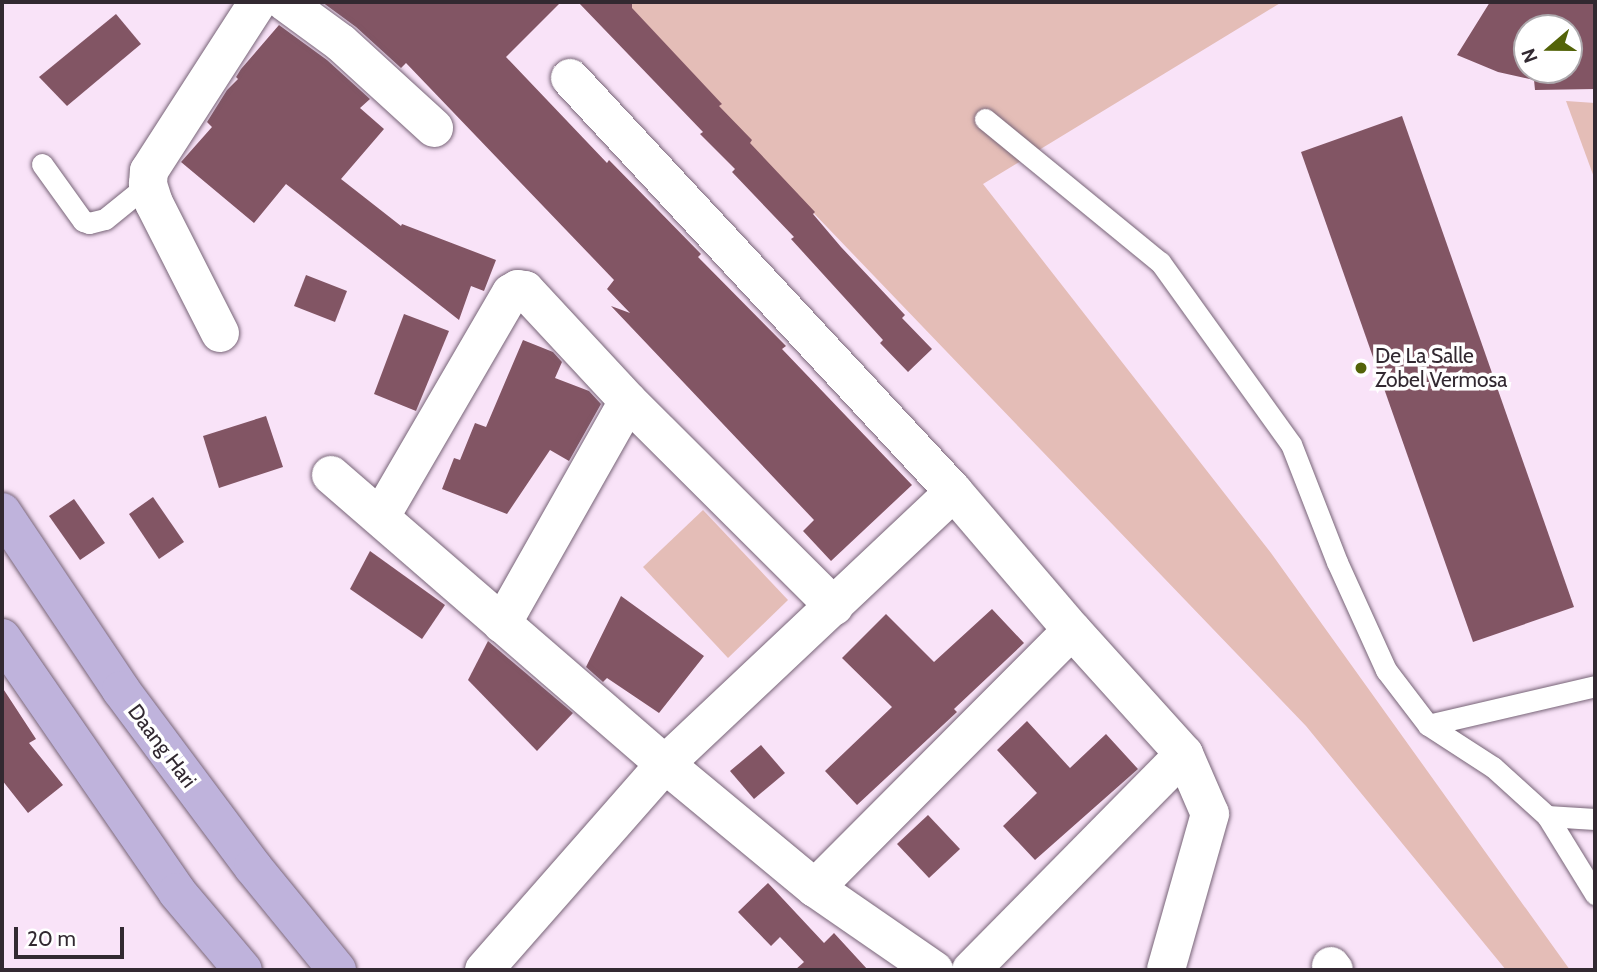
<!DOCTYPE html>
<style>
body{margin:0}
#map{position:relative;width:1597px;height:972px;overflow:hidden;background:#f9e3f8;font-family:Cabin,sans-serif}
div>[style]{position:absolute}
.green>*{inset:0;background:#e4bdb7}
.building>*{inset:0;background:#825564}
.roads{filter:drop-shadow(0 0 2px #776477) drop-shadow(0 0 2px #776477)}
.service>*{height:21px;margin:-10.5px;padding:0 10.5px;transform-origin:10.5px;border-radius:10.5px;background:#fff}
.minor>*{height:38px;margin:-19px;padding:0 19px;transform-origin:19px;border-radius:19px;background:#fff}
.primary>*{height:38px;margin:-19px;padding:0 19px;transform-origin:19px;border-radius:19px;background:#bfb3dc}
.dots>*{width:19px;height:19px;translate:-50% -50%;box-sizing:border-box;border:4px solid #fff;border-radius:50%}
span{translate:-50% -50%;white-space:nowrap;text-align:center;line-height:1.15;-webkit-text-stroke:7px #fff;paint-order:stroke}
.poi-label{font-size:21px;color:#322931}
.left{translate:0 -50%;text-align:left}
.street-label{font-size:21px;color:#322931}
.frame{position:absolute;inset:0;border:4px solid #322931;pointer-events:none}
.north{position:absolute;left:1513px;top:14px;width:70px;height:70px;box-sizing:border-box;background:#fff;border:2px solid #ada9ad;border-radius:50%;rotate:250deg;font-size:19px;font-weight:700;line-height:28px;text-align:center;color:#322931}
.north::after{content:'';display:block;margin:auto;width:24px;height:32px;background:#536308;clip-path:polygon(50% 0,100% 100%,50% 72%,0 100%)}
.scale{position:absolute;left:14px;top:927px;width:110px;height:32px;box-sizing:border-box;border:4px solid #322931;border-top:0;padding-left:9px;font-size:21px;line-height:24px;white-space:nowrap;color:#322931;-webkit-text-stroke:5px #fff;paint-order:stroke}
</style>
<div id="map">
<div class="green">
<div style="clip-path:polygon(611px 2px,1282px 2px,983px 184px,1271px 553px,1570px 970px,1506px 970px,1306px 726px)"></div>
<div style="clip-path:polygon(1566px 101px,1595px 103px,1595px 180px)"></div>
<div style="clip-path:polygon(703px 510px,788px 600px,728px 658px,643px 567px)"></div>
</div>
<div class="building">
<div style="clip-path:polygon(322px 2px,561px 2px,506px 57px,607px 163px,609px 160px,701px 254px,698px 257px,786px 346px,782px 349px,912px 485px,831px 561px,803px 531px,814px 520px,611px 306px,630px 313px,607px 289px,614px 280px,406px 63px,401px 68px,356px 27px)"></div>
<div style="clip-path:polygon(578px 2px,632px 2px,632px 8px,722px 104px,719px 106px,752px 140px,750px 143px,815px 212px,813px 214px,841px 247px,905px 315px,902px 318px,932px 349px,908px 372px,880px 343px,883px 340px,791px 239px,794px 237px,732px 172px,735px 169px,700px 134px,703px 132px)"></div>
<div style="clip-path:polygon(evenodd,1490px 2px,1595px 2px,1595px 89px,1535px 90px,1534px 80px,1498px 72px,1457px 55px,1490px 2px,1527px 28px,1569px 28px,1569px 70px,1527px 70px,1527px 28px)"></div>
<div style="clip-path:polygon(116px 14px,141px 44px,67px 106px,39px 77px)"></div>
<div style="clip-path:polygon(279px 25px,327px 60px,370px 99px,360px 108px,384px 129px,341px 179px,401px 226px,402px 224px,496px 260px,484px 291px,471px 286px,459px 320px,286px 184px,254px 223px,181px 162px,212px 127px,207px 122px,227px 90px,238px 79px,236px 77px,241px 69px)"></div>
<div style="clip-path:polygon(1402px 116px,1574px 607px,1473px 642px,1301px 152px)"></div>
<div style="clip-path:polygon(306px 275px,347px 291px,335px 322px,294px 306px)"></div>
<div style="clip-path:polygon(404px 314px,449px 331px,416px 411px,374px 394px)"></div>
<div style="clip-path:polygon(523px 340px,553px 352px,562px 362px,555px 378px,589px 391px,601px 404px,569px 461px,550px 450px,507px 514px,442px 489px,454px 458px,460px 460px,475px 423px,486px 427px)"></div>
<div style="clip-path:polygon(266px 416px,283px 467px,219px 488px,203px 436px)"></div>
<div style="clip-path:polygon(153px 497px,184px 542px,159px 559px,129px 514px)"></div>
<div style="clip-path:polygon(74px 499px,105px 543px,80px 560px,49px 516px)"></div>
<div style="clip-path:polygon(370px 551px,445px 605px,422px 639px,350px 589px)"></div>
<div style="clip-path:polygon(621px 596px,704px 656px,659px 713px,607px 678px,603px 682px,586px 667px)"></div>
<div style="clip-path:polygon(992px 609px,1024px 643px,954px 709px,957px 712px,857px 805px,825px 771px,892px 707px,842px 658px,886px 614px,934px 662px)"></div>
<div style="clip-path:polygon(488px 641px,573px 713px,537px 751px,468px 680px)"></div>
<div style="clip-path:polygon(2px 687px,36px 739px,29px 743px,63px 785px,28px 813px,2px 780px)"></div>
<div style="clip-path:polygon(1027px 721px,1070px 768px,1106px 734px,1138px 769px,1035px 860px,1003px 826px,1037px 793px,997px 750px)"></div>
<div style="clip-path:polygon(761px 745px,785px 773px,754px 799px,730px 771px)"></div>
<div style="clip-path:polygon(928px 815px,960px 849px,929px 878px,897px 844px)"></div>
<div style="clip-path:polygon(768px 883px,824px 943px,834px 933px,868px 970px,795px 970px,804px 962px,780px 937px,771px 946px,738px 912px)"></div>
</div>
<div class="roads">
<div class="service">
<div style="left:985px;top:119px;width:226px;rotate:39.3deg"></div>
<div style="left:1160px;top:262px;width:224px;rotate:54.3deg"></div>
<div style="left:1291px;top:444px;width:127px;rotate:68.7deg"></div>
<div style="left:1337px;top:562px;width:119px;rotate:65.6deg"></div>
<div style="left:1386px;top:670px;width:69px;rotate:52.6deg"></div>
<div style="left:1428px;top:725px;width:171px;rotate:-13.1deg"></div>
<div style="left:42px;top:164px;width:70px;rotate:54.3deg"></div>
<div style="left:83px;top:221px;width:6px;rotate:18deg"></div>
<div style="left:89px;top:223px;width:16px;rotate:-14deg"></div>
<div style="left:105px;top:219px;width:55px;rotate:-39.1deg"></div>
<div style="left:1428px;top:725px;width:77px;rotate:32.9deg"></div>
<div style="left:1493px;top:767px;width:73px;rotate:42.2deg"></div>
<div style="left:1547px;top:816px;width:48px;rotate:3.6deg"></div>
<div style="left:1547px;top:816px;width:92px;rotate:58.4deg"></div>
</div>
<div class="minor">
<div style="left:285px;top:2px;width:69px;rotate:36.2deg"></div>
<div style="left:341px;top:43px;width:126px;rotate:42.4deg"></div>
<div style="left:570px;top:78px;width:565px;rotate:47.15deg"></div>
<div style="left:954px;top:492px;width:182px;rotate:49.5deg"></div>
<div style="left:1072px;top:630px;width:167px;rotate:47.9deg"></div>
<div style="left:1184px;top:754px;width:65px;rotate:66.6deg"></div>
<div style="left:1210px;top:814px;width:162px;rotate:105.8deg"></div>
<div style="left:220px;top:333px;width:146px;rotate:-116.9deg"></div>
<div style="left:154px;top:203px;width:20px;rotate:-108deg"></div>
<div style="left:148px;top:184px;width:13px;rotate:-86deg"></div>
<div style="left:149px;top:171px;width:201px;rotate:-57.2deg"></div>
<div style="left:331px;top:475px;width:442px;rotate:40.9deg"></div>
<div style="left:665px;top:764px;width:195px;rotate:39.6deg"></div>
<div style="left:815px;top:888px;width:145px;rotate:34.6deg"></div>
<div style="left:381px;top:516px;width:258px;rotate:-59.8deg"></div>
<div style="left:511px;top:293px;width:8px;rotate:-30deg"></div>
<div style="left:518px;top:289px;width:7px;rotate:8deg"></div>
<div style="left:525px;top:290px;width:151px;rotate:47.1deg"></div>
<div style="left:628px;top:401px;width:291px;rotate:44.9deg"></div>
<div style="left:502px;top:624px;width:256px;rotate:-60.5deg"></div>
<div style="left:815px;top:888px;width:364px;rotate:-45.1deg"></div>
<div style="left:1331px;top:966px;width:5px;rotate:53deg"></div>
<div style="left:484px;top:970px;width:274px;rotate:-48.7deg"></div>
<div style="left:665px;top:764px;width:397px;rotate:-43.3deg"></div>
<div style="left:971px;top:970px;width:303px;rotate:-45.4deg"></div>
</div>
<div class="primary">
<div style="left:2px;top:512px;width:214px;rotate:56.2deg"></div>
<div style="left:121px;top:690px;width:221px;rotate:53.3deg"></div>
<div style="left:253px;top:867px;width:133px;rotate:50.8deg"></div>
<div style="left:2px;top:638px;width:308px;rotate:55.4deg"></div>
<div style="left:177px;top:892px;width:102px;rotate:49.8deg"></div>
</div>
</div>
<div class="dots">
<div style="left:1361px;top:368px;background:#536308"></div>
</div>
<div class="poi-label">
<span class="left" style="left:1375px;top:368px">De La Salle<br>Zobel Vermosa</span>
</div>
<div class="street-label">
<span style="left:162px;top:746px;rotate:53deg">Daang Hari</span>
</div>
<div class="frame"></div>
<div class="north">N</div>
<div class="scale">20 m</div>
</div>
